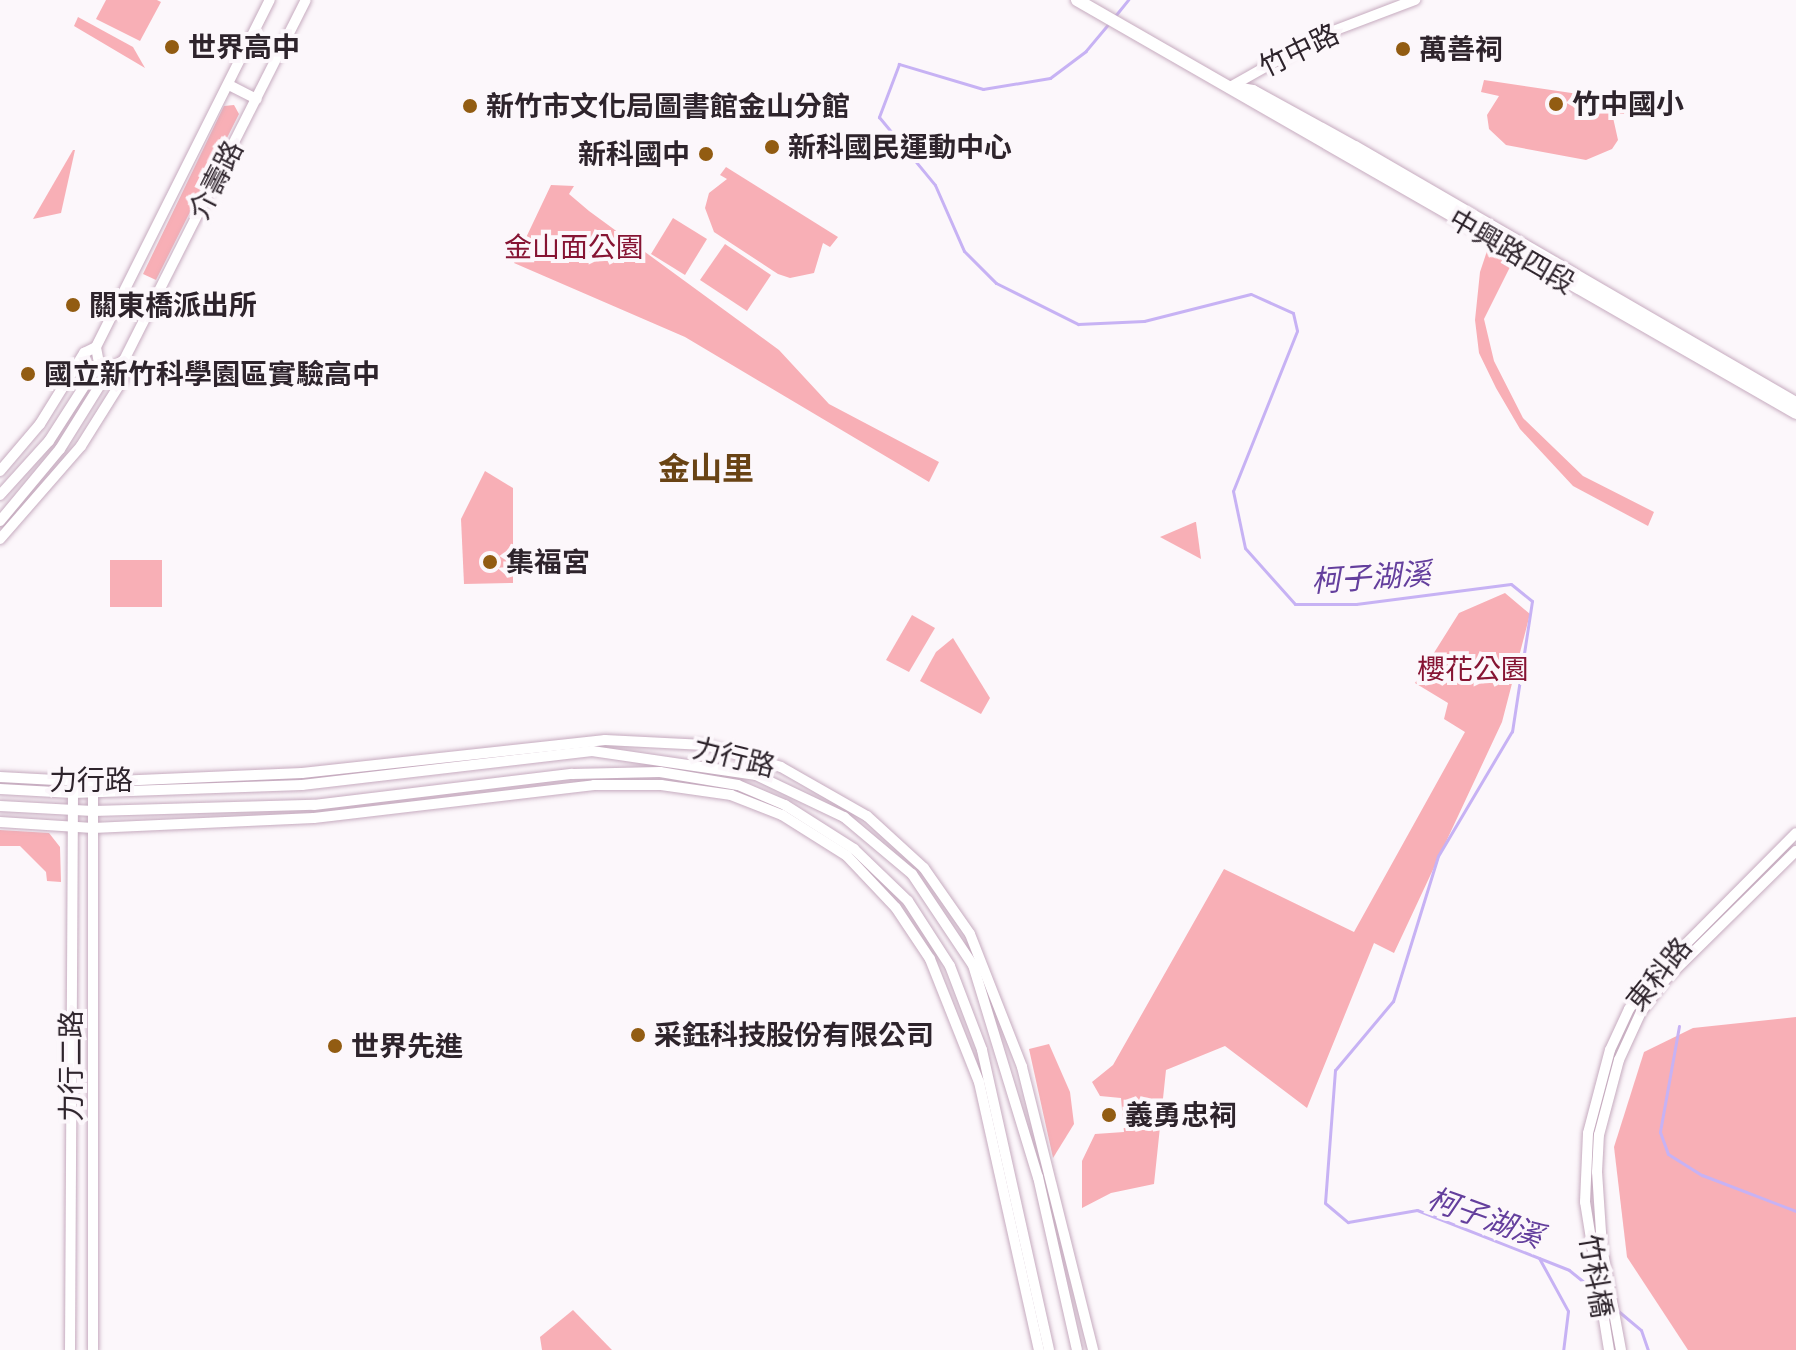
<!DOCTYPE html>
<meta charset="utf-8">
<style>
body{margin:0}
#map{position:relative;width:1796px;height:1350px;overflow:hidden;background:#fcf7fb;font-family:"Space Grotesk","Noto Sans TC",sans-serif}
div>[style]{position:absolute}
.green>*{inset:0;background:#f8afb6}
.stream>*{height:3px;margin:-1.5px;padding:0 1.5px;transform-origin:1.5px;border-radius:1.5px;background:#c7b2f4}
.roads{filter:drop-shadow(0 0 2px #c6abbf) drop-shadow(0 0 2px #c6abbf)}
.minor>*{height:10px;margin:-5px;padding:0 5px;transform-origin:5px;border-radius:5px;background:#fff}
.major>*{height:12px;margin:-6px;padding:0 6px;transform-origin:6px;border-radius:6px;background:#fff}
.dots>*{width:22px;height:22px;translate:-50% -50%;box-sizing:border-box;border:4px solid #fcf7fb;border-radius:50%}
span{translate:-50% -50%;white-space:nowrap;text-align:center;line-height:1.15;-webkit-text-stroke:8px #fcf7fb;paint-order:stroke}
.poi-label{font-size:28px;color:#2e242c;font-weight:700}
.left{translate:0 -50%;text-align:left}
.right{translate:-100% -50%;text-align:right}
.street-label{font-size:28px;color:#2e242c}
.park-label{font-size:28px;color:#861433}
.water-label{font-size:30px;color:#643f9d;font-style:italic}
.quarter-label{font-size:32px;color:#694314;font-weight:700}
</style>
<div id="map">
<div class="green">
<div style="clip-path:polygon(106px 0,157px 0,161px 2px,140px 41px,96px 19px)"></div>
<div style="clip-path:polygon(78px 17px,133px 47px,145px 68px,74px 26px)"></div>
<div style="clip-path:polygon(1484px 80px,1626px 101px,1624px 114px,1612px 113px,1618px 140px,1612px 149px,1586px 160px,1506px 145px,1489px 129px,1487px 115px,1499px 96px,1481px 92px)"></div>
<div style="clip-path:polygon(234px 105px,239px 114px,156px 280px,143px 274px,224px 106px)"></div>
<div style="clip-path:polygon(75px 150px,61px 213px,33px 219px,73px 150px)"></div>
<div style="clip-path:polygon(726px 167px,838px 237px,830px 247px,823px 243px,814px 273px,790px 278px,778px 274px,714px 232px,705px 208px,709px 193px,727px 179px,720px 175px)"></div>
<div style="clip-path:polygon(551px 185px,574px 186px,569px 194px,589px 211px,779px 350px,829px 404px,939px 462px,929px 482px,685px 337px,514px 263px)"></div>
<div style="clip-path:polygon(673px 218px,707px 239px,685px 275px,651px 254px)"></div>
<div style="clip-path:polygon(725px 244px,771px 275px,747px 311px,700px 280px)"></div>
<div style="clip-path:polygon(1488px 248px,1512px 263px,1484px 319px,1494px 361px,1523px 418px,1583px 476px,1654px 512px,1648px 526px,1573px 486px,1520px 429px,1496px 388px,1479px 353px,1475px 320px,1480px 272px)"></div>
<div style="clip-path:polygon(485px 471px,513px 488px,513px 583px,464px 584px,461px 519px)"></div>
<div style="clip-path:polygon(1196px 522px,1201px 559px,1160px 537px,1195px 522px)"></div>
<div style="clip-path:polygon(110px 560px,162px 560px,162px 607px,110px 607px)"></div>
<div style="clip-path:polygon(1505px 593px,1530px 614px,1502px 722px,1394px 953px,1374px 943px,1307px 1108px,1225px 1046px,1166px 1070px,1154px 1184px,1111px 1193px,1082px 1208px,1082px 1161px,1095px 1134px,1124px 1132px,1121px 1098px,1100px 1096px,1092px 1082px,1113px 1065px,1224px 869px,1354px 932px,1465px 732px,1444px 719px,1448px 703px,1415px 683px,1459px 613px)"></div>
<div style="clip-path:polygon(912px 615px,935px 628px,909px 672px,886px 660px)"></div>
<div style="clip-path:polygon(953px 638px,990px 698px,981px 714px,920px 681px,936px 652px)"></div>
<div style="clip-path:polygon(0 830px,49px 833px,60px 847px,61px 882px,47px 881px,46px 872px,20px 846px,0 846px)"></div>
<div style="clip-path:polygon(1796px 1017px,1796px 1350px,1688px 1350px,1627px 1257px,1614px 1147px,1644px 1052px,1693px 1028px)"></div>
<div style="clip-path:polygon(1049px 1044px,1070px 1092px,1074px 1124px,1053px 1158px,1029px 1049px)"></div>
<div style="clip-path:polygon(573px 1310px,612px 1350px,542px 1350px,540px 1337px)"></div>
</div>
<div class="stream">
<div style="left:1115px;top:16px;width:21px;rotate:-51deg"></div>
<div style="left:1110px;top:22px;width:38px;rotate:130deg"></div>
<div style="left:1086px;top:51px;width:45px;rotate:143.1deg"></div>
<div style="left:1050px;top:78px;width:68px;rotate:170.7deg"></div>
<div style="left:983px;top:89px;width:88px;rotate:-163.4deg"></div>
<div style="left:899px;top:64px;width:57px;rotate:110.7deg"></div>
<div style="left:879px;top:117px;width:88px;rotate:50.5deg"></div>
<div style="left:935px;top:185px;width:72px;rotate:66.3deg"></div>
<div style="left:964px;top:251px;width:45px;rotate:45deg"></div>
<div style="left:996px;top:283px;width:92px;rotate:26.6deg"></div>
<div style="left:1078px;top:324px;width:66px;rotate:-2.6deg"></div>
<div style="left:1144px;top:321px;width:110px;rotate:-14.2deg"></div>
<div style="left:1251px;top:294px;width:46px;rotate:24.3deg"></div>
<div style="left:1293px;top:313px;width:18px;rotate:77deg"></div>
<div style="left:1297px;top:331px;width:172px;rotate:111.8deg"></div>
<div style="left:1233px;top:491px;width:58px;rotate:78.1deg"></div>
<div style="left:1245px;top:548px;width:75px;rotate:48.2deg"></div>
<div style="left:1295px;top:604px;width:61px"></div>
<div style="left:1356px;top:604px;width:156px;rotate:-7.4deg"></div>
<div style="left:1511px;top:584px;width:27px;rotate:39deg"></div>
<div style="left:1532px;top:601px;width:132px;rotate:98.7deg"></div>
<div style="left:1512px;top:731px;width:145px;rotate:120.6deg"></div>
<div style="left:1438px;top:856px;width:152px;rotate:107.2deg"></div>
<div style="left:1393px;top:1001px;width:90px;rotate:130deg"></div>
<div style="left:1335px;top:1070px;width:133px;rotate:94.3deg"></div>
<div style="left:1325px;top:1203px;width:30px;rotate:40deg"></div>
<div style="left:1348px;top:1222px;width:70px;rotate:-9.9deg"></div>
<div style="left:1417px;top:1210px;width:163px;rotate:21.5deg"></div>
<div style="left:1569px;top:1270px;width:35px;rotate:39deg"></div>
<div style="left:1679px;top:1026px;width:108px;rotate:100.2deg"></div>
<div style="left:1660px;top:1132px;width:23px;rotate:70deg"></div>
<div style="left:1668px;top:1154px;width:40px;rotate:32deg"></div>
<div style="left:1702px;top:1175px;width:101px;rotate:21deg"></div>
<div style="left:1539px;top:1258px;width:60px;rotate:61.3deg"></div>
<div style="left:1568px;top:1311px;width:39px;rotate:97deg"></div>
<div style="left:1617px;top:1310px;width:31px;rotate:40deg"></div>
<div style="left:1641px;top:1330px;width:21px;rotate:71deg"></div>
</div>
<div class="roads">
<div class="minor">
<div style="left:229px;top:85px;width:31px;rotate:27deg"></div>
<div style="left:1230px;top:87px;width:103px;rotate:-29.5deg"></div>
<div style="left:1320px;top:36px;width:102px;rotate:-20.8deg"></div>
<div style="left:0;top:471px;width:62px;rotate:-49.6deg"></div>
<div style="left:40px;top:424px;width:84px;rotate:-58.2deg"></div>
<div style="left:84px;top:353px;width:13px;rotate:-27deg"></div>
<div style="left:0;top:495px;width:73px;rotate:-47.8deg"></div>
<div style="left:49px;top:441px;width:93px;rotate:-57.3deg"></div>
<div style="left:99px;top:363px;width:16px;rotate:-101deg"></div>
<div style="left:96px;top:347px;width:388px;rotate:-63.4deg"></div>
<div style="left:0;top:521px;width:94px;rotate:-50.2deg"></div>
<div style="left:60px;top:449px;width:94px;rotate:-58deg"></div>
<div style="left:110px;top:369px;width:17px;rotate:-33deg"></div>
<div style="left:0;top:539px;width:123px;rotate:-48.9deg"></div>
<div style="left:81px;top:446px;width:79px;rotate:-57.9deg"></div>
<div style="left:123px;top:379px;width:19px;rotate:-87deg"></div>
<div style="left:124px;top:360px;width:403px;rotate:-63.2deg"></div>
<div style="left:0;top:777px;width:93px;rotate:3.1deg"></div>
<div style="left:93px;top:782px;width:209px;rotate:-2.5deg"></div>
<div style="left:302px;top:773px;width:305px;rotate:-6.2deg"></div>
<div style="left:605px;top:740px;width:100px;rotate:2.9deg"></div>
<div style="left:705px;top:745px;width:79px;rotate:16.1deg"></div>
<div style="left:781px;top:767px;width:99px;rotate:29.7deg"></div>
<div style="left:867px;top:816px;width:77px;rotate:42.4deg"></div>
<div style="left:924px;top:868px;width:80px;rotate:55.1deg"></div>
<div style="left:970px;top:934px;width:143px;rotate:68.6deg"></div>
<div style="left:1022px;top:1067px;width:292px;rotate:75.9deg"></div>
<div style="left:0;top:789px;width:73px;rotate:3.1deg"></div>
<div style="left:73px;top:793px;width:229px;rotate:-2deg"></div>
<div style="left:302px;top:785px;width:292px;rotate:-6.7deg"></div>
<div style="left:592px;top:751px;width:166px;rotate:8.3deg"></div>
<div style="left:756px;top:775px;width:98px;rotate:25.5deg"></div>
<div style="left:844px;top:817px;width:89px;rotate:40deg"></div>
<div style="left:912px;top:874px;width:110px;rotate:56.2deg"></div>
<div style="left:973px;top:965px;width:222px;rotate:73deg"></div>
<div style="left:1038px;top:1177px;width:177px;rotate:77.3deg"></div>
<div style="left:0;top:806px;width:93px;rotate:3.1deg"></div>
<div style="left:93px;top:811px;width:221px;rotate:-1.6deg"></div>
<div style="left:314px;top:805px;width:260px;rotate:-6.9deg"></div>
<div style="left:572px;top:774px;width:88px;rotate:-1.3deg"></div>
<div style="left:660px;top:772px;width:79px;rotate:9.5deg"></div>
<div style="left:738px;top:785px;width:51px;rotate:23.1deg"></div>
<div style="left:785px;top:805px;width:82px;rotate:32.5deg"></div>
<div style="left:854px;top:849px;width:75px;rotate:43.9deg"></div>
<div style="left:908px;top:901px;width:77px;rotate:57.1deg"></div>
<div style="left:950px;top:966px;width:90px;rotate:69.1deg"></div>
<div style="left:982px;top:1050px;width:307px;rotate:77.4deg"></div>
<div style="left:0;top:822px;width:93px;rotate:3.7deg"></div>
<div style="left:93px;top:828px;width:221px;rotate:-2.6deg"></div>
<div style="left:314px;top:818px;width:282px;rotate:-6.7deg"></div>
<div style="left:594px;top:785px;width:67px"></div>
<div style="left:661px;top:785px;width:71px;rotate:8.1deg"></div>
<div style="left:731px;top:795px;width:55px;rotate:21.4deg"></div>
<div style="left:782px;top:815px;width:77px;rotate:32.2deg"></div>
<div style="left:847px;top:856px;width:71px;rotate:46.7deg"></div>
<div style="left:896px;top:908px;width:61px;rotate:56.3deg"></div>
<div style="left:930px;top:959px;width:132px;rotate:68.3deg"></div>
<div style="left:979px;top:1082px;width:275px;rotate:77.4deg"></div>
<div style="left:70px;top:1350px;width:562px;rotate:-89.69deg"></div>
<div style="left:93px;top:1350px;width:562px;rotate:-90deg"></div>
<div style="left:1609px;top:1350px;width:150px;rotate:-99.2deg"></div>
<div style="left:1585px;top:1202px;width:69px;rotate:-87.5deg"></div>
<div style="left:1588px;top:1133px;width:86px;rotate:-75.2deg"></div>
<div style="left:1610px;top:1050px;width:45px;rotate:-65.1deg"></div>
<div style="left:1629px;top:1009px;width:46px;rotate:-52.1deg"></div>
<div style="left:1657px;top:973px;width:197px;rotate:-45.2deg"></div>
<div style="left:1621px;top:1350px;width:105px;rotate:-100.5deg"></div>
<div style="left:1602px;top:1247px;width:75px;rotate:-93.8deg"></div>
<div style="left:1597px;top:1172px;width:37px;rotate:-87deg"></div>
<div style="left:1599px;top:1135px;width:78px;rotate:-75.1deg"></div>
<div style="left:1619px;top:1060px;width:53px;rotate:-65.4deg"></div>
<div style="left:1641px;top:1012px;width:39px;rotate:-53deg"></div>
<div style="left:1664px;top:981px;width:185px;rotate:-44.6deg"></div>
</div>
<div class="major">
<div style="left:1077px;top:0;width:829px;rotate:29.87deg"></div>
<div style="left:1230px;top:87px;width:23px;rotate:10deg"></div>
<div style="left:1253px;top:91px;width:116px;rotate:28.8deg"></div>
<div style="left:1355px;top:147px;width:510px;rotate:30.14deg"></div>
</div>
</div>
<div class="dots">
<div style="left:172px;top:47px;background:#925c12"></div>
<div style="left:1403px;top:49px;background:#925c12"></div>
<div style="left:1556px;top:104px;background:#925c12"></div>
<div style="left:470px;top:106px;background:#925c12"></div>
<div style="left:772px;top:147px;background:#925c12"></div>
<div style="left:706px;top:154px;background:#925c12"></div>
<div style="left:73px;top:305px;background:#925c12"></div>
<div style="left:28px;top:374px;background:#925c12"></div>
<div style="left:490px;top:562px;background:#925c12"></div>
<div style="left:638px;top:1035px;background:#925c12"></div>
<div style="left:335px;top:1046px;background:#925c12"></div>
<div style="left:1109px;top:1115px;background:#925c12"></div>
</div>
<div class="poi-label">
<span class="left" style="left:188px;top:47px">世界高中</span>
<span class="left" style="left:1419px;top:49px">萬善祠</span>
<span class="left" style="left:1572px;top:104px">竹中國小</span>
<span class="left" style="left:486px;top:106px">新竹市文化局圖書館金山分館</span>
<span class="left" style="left:788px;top:147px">新科國民運動中心</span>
<span class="right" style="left:690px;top:154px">新科國中</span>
<span class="left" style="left:89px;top:305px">關東橋派出所</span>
<span class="left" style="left:44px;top:374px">國立新竹科學園區實驗高中</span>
<span class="left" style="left:506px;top:562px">集福宮</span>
<span class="left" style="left:654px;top:1035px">采鈺科技股份有限公司</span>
<span class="left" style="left:351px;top:1046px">世界先進</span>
<span class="left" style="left:1125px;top:1115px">義勇忠祠</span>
</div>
<div class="street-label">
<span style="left:1299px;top:50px;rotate:-26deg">竹中路</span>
<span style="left:216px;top:180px;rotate:-63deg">介壽路</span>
<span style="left:1512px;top:251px;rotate:30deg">中興路四段</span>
<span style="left:734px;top:757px;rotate:14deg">力行路</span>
<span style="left:91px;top:780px">力行路</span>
<span style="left:1659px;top:974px;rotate:-51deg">東科路</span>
<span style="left:71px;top:1066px;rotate:-90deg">力行二路</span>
<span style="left:1596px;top:1276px;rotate:81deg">竹科橋</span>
</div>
<div class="park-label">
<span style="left:574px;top:247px">金山面公園</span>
<span style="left:1473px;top:669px">櫻花公園</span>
</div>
<div class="water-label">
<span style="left:1371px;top:578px;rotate:-4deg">柯子湖溪</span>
<span style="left:1485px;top:1218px;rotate:20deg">柯子湖溪</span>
</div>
<div class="quarter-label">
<span style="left:706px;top:469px">金山里</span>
</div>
</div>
